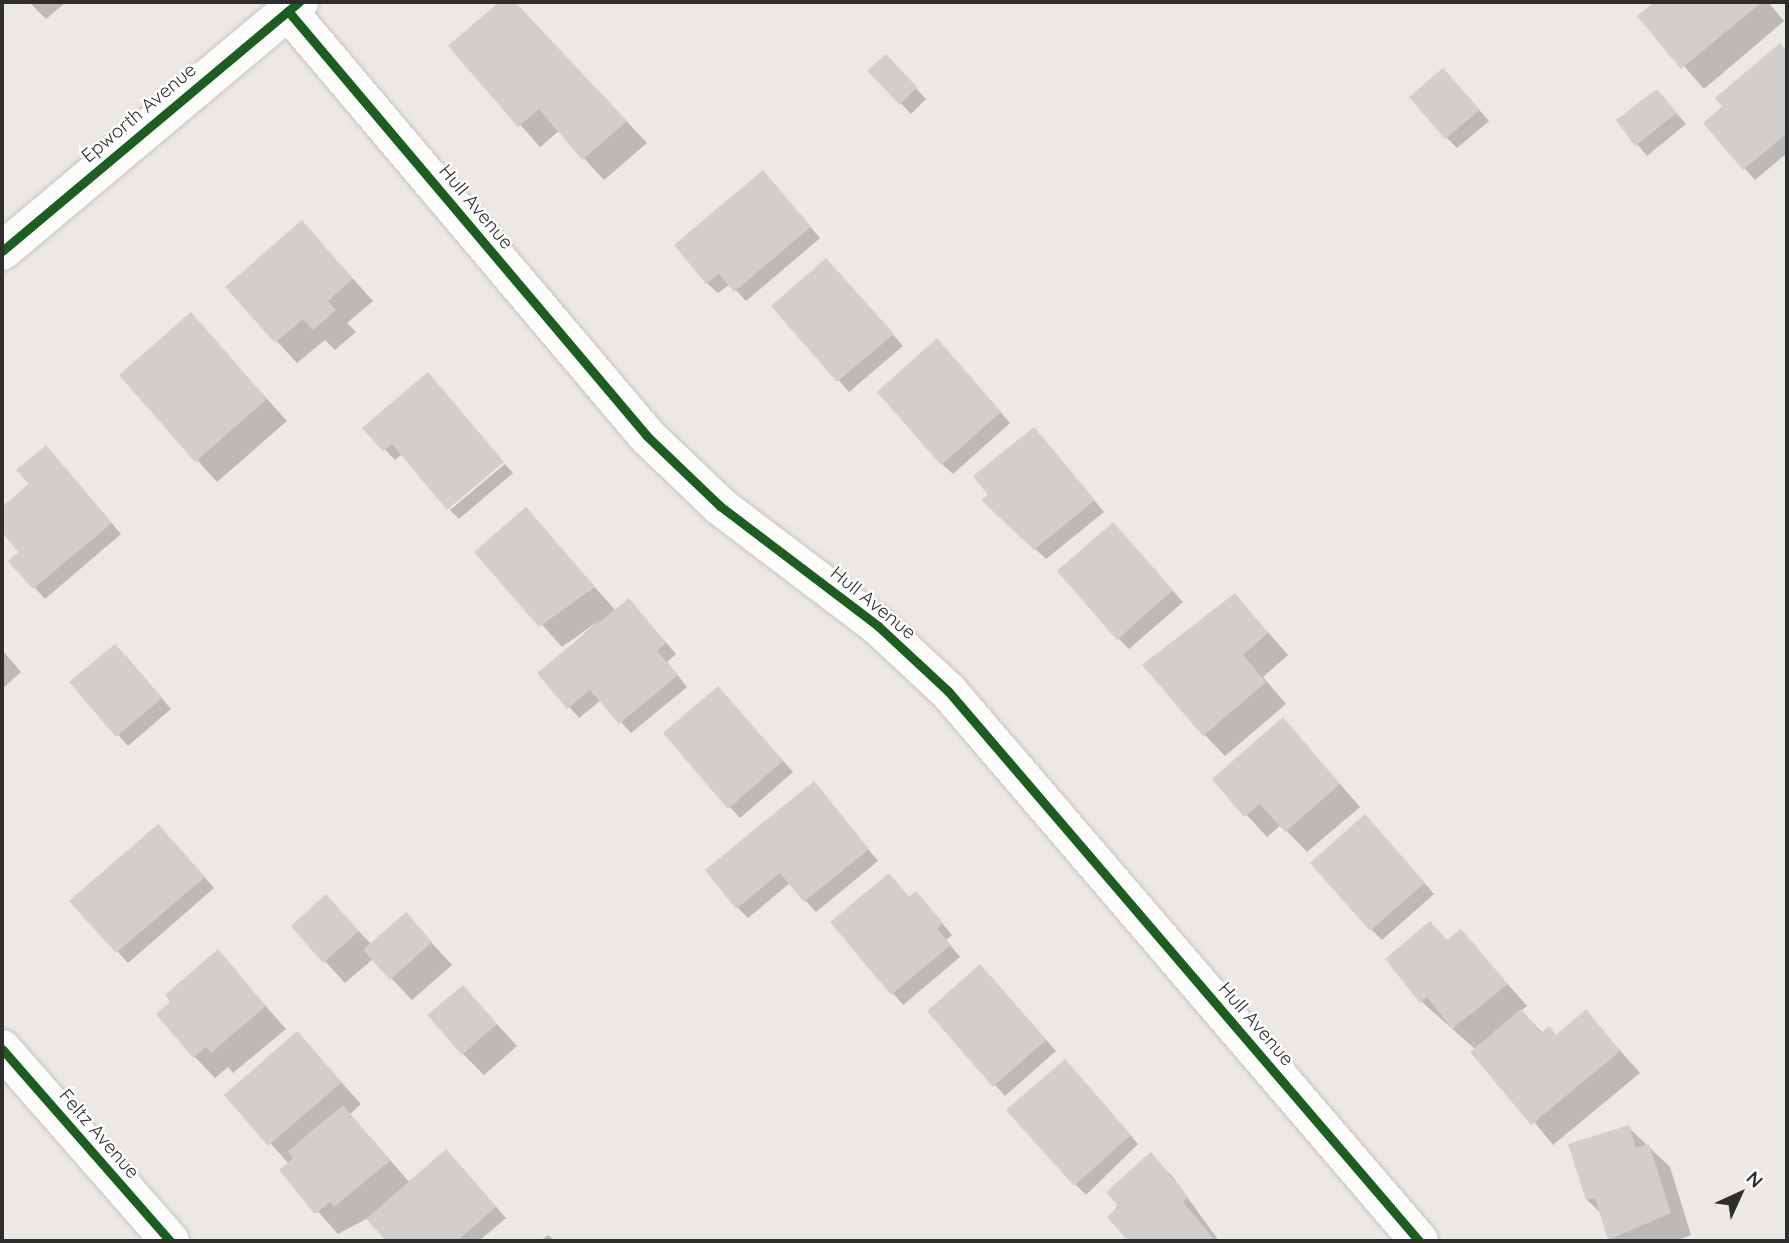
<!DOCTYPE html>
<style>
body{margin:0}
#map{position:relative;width:1789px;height:1243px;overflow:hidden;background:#ece8e4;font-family:Quicksand,sans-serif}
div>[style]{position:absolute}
.shadow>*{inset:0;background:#0003}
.building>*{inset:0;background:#d1cecb}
.roads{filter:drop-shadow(0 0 2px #c5c4c5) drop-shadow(0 0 2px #c5c4c5)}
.minor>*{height:38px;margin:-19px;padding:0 19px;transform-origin:19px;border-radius:19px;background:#fcfcfb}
.cycleway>*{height:9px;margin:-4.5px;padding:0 4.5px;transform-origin:4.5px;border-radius:4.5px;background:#1b5e20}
span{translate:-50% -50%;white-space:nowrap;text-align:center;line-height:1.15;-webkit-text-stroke:5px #fff;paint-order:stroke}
.street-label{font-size:19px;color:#2e2e2e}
.frame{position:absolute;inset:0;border:4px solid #2e2e2e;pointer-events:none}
.north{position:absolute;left:1705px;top:1159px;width:70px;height:70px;-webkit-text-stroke:5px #fff;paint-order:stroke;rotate:45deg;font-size:19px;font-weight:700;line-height:28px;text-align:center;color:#2e2e2e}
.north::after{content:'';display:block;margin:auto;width:24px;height:32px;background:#2e2e2e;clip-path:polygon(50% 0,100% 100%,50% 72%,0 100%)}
</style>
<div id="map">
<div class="shadow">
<div style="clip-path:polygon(29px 2px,66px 2px,46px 19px)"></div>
<div style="clip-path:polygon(502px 2px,514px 2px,647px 143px,604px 180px,559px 131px,540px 147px,451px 46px)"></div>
<div style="clip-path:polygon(1657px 2px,1768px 2px,1784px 21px,1704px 89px,1640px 16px)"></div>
<div style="clip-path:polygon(1780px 46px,1787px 53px,1787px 153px,1755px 180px,1705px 124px)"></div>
<div style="clip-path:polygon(896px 67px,926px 99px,911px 114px,870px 71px)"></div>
<div style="clip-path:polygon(1454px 81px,1489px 121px,1457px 148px,1447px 138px)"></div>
<div style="clip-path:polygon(1667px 102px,1686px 124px,1647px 156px,1618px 121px)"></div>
<div style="clip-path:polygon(763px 172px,820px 238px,746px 301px,730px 284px,718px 293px,707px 283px)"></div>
<div style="clip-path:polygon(302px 222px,373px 301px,347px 323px,356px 332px,335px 350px,325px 340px,297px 363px,227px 287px)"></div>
<div style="clip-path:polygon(837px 271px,903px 346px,849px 392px,773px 307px)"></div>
<div style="clip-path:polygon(191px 315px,287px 421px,217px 482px,121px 376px)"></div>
<div style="clip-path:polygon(947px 351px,1010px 423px,953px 474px,942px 464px)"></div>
<div style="clip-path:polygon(364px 428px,503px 461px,402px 454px,395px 460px)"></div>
<div style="clip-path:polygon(1044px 440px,1104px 512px,1046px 559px,984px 500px)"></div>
<div style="clip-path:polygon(56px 458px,121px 534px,45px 599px,11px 561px,21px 552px,2px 529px,2px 509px)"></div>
<div style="clip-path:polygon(505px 464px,513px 473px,459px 519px,450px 510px)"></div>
<div style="clip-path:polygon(526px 510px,616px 611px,629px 600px,676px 654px,667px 662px,687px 687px,631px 733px,601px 700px,579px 718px,540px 673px,601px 619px,562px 647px,477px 552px)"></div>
<div style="clip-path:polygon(1123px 535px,1183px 602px,1129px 649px,1118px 638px)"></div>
<div style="clip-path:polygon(1235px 595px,1288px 655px,1263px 677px,1286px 704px,1225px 756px,1204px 734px)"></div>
<div style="clip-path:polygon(2px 650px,21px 672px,2px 689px)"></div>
<div style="clip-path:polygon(126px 656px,171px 709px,128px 746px,72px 682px)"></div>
<div style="clip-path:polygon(728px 699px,793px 772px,740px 818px,730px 807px)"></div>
<div style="clip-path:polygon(1283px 719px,1360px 807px,1307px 852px,1281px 825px,1267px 837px,1214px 779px)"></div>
<div style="clip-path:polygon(814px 783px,878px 861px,816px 912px,790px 883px,748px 918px,737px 907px)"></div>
<div style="clip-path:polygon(1375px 826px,1434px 894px,1382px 940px,1371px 929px)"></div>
<div style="clip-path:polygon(168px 836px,214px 888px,128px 963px,72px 901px)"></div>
<div style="clip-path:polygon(326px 897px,372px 945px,406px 915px,452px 965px,412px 1000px,373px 959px,345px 983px,293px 926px)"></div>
<div style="clip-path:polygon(910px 898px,926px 904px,952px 935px,946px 940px,960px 957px,903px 1005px,833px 922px)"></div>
<div style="clip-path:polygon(1461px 931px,1527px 1006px,1521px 1011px,1543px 1033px,1549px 1028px,1557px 1036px,1586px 1012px,1640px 1073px,1553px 1145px,1475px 1049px,1422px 1002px,1387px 959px,1448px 941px)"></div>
<div style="clip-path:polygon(218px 952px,286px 1029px,233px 1073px,228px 1067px,215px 1078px,194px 1056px,172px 1002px)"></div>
<div style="clip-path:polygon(991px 977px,1056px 1051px,1005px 1096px,995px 1085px)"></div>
<div style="clip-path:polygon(463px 987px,517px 1046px,484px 1075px,463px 1054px)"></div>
<div style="clip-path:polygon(297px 1034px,361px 1104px,350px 1114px,410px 1183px,457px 1162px,506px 1218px,479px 1241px,388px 1241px,368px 1218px,338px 1234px,281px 1170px,289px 1164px,227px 1095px)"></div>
<div style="clip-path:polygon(1075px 1072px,1138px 1144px,1086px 1195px,1075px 1184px)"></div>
<div style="clip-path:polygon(1628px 1127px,1670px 1167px,1691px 1235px,1676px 1241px,1610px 1239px,1602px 1214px,1587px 1200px)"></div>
<div style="clip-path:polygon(1151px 1155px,1172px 1176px,1219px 1241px,1130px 1241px,1110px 1217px)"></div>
<div style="clip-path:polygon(548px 1235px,555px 1241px,540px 1241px)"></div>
</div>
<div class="building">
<div style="clip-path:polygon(499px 2px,515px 2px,627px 121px,582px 160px,539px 109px,518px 127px,448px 46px)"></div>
<div style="clip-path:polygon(1654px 2px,1762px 2px,1681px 69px,1637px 16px)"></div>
<div style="clip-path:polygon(1780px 43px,1787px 52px,1787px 133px,1743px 170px,1703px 123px,1722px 107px,1715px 98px)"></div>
<div style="clip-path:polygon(886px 54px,917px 87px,900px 105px,867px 71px)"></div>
<div style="clip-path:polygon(1443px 68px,1480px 110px,1445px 139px,1409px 97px)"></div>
<div style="clip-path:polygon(1657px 89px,1677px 113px,1635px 146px,1616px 120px)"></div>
<div style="clip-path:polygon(763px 170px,811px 227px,734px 292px,719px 274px,706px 284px,674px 245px)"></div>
<div style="clip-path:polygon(302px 220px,353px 279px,328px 301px,336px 310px,313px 330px,303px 319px,275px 343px,225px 287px)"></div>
<div style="clip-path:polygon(826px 258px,894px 334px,837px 382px,771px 306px)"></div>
<div style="clip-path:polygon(191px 312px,267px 399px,195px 462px,119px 375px)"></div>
<div style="clip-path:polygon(937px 338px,1001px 412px,941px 465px,877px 392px)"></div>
<div style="clip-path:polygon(428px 372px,504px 462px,447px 510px,392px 444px,383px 451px,362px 428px)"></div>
<div style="clip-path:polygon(1034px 427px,1095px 500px,1034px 550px,981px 500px,988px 495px,973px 476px)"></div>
<div style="clip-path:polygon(46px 445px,112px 523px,33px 589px,8px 561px,18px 552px,2px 532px,2px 507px,29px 484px,16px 470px)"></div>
<div style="clip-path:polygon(526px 507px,595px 587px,539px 627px,474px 552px)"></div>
<div style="clip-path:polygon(1113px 522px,1173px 590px,1117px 640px,1057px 571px)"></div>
<div style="clip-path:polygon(1235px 593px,1268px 633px,1243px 655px,1266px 682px,1203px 736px,1142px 665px)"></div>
<div style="clip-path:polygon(629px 598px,666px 643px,657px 651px,678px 675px,619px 724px,590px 690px,567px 709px,537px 673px)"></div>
<div style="clip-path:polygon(115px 644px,162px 698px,116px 737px,69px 682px)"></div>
<div style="clip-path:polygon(718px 686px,783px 761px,728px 809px,663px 733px)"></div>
<div style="clip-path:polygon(1283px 717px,1340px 784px,1285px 832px,1260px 804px,1244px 817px,1212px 779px)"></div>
<div style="clip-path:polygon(814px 781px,869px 849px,804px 902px,780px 873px,736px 909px,705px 870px)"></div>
<div style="clip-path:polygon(1365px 814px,1425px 883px,1370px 931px,1310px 863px)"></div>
<div style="clip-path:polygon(158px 824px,205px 877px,116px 953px,69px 901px)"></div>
<div style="clip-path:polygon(889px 873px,909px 897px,916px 891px,943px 923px,937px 929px,951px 945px,891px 995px,830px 922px)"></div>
<div style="clip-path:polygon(326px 894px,359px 931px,323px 963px,291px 926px)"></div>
<div style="clip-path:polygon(406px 912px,432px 942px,390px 980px,363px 950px)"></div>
<div style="clip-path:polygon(1430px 921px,1447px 940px,1461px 929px,1508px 984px,1452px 1029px,1427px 997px,1420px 1003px,1385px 959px)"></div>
<div style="clip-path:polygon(218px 949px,266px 1006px,211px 1053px,206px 1047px,193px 1058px,156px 1014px,170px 1002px,165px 995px)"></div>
<div style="clip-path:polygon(980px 964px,1046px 1040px,993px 1087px,927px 1011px)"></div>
<div style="clip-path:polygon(463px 985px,497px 1024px,462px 1055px,427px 1015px)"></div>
<div style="clip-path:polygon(1521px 1009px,1541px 1033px,1549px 1026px,1556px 1035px,1586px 1009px,1620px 1051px,1531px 1125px,1470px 1052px)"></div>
<div style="clip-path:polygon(297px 1031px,342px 1082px,268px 1146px,224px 1095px)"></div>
<div style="clip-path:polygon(1065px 1059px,1131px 1135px,1074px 1186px,1006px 1110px)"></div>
<div style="clip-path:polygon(343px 1105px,390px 1161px,334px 1207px,330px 1202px,315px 1214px,279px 1170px,293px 1158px,288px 1151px)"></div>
<div style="clip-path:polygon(1629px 1125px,1636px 1148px,1649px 1144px,1671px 1213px,1608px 1240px,1595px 1198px,1586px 1200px,1568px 1144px)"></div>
<div style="clip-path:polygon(446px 1149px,496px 1207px,457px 1241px,386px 1241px,366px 1219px)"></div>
<div style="clip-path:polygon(1151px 1152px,1188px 1197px,1183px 1202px,1213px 1238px,1209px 1241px,1128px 1241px,1107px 1217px,1119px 1207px,1106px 1192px)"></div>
</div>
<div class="roads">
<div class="minor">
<div style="left:288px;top:11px;width:556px;rotate:49.81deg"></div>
<div style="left:647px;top:436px;width:101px;rotate:43.8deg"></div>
<div style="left:720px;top:506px;width:198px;rotate:37.2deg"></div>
<div style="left:878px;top:626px;width:96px;rotate:42.9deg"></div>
<div style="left:948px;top:691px;width:724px;rotate:49.42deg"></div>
<div style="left:2px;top:251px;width:388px;rotate:-40deg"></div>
<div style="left:2px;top:1049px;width:255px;rotate:48.8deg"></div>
</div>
</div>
<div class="cycleway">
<div style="left:288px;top:11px;width:556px;rotate:49.81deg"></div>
<div style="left:647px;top:436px;width:101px;rotate:43.8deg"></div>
<div style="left:720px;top:506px;width:198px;rotate:37.2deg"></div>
<div style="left:878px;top:626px;width:96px;rotate:42.9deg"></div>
<div style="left:948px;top:691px;width:724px;rotate:49.42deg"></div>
<div style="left:2px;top:251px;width:388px;rotate:-40deg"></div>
<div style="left:2px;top:1049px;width:255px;rotate:48.8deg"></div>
</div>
<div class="street-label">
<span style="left:139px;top:113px;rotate:-40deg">Epworth Avenue</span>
<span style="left:476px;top:207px;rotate:50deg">Hull Avenue</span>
<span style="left:873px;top:603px;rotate:39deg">Hull Avenue</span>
<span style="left:1256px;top:1024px;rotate:49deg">Hull Avenue</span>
<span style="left:99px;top:1134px;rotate:49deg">Feltz Avenue</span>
</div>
<div class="frame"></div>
<div class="north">N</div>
</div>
